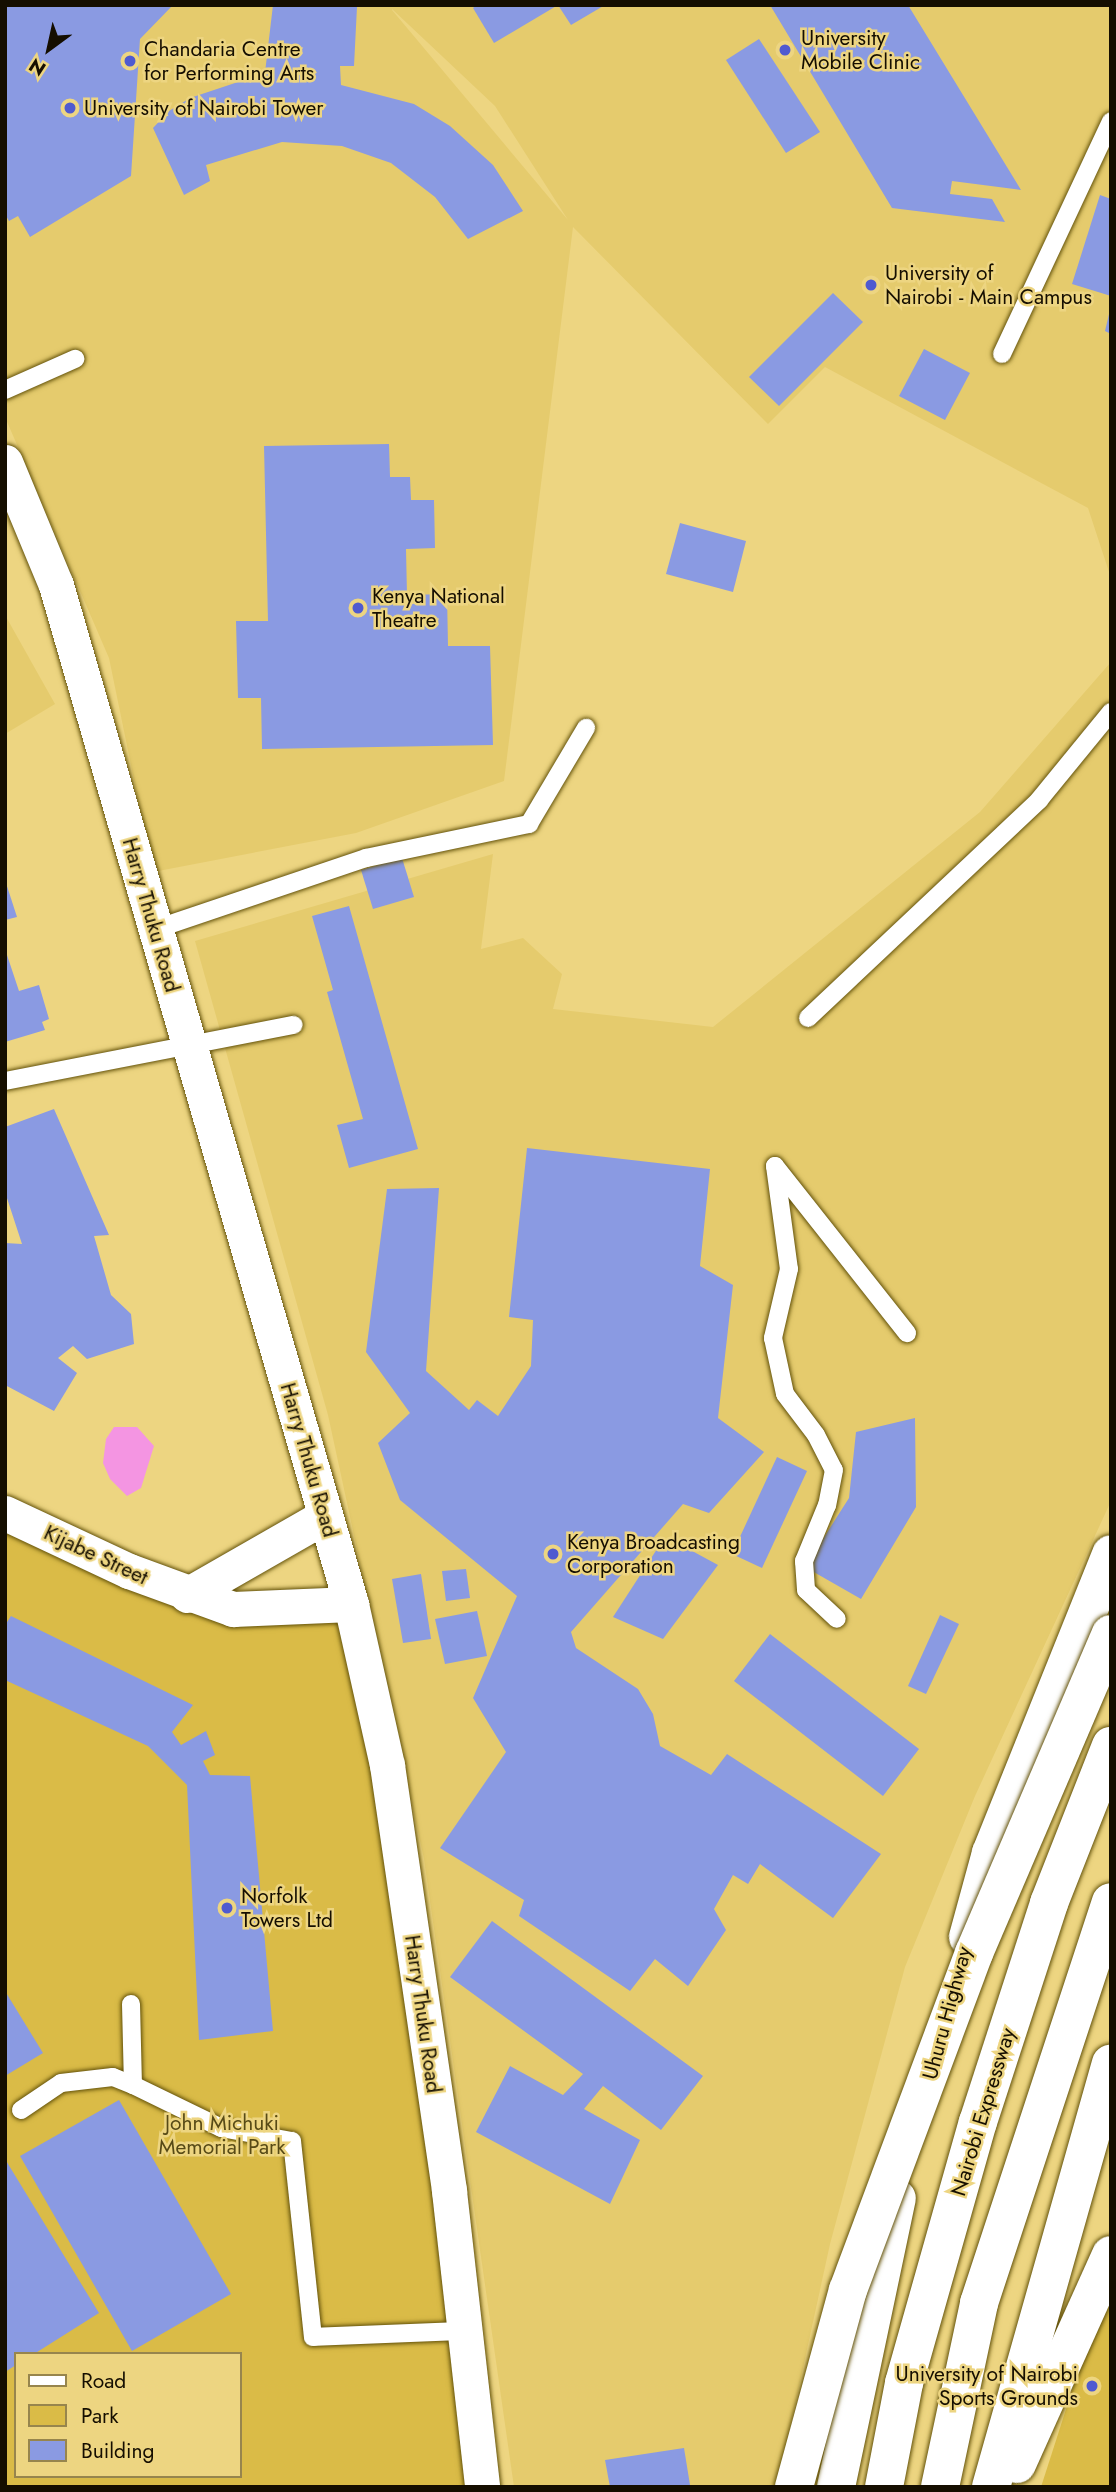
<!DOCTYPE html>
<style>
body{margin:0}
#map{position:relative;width:1116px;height:2492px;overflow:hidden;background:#edd581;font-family:Jost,sans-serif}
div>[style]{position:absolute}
.built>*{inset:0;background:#e5cb6d}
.green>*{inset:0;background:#dabb47}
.water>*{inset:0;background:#f495e2}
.building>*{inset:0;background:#8a9ae2}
.roads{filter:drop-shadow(0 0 2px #63520a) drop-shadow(0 0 2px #63520a)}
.lane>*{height:18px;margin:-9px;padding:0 9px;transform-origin:9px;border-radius:9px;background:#fff}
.street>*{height:35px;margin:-17.5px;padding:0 17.5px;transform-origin:17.5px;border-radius:17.5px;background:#fff}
.highway>*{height:38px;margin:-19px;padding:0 19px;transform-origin:19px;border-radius:19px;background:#fff}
.bridges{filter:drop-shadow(0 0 2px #63520a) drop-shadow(0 0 2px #63520a)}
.highway-bridge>*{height:38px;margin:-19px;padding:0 19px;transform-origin:19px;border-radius:19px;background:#fff}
.dots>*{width:19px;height:19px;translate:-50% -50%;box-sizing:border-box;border:4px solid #edd581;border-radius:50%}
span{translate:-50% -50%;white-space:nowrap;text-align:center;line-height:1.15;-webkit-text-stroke:5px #edd581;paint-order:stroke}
.poi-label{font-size:21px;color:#150e00}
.left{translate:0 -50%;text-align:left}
.right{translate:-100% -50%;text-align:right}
.street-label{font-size:21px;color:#150e00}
.park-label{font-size:21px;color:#574a16}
.frame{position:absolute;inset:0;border:7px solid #150e00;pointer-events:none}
.legend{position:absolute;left:14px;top:2352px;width:228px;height:126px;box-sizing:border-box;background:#edd581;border:2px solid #97854d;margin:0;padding:9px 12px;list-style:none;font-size:21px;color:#150e00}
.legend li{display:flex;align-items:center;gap:14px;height:35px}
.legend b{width:35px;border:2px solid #97854d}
.north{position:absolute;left:14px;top:14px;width:70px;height:70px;-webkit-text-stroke:5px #edd581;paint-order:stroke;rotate:213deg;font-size:19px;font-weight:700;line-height:28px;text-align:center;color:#150e00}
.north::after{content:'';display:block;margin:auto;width:24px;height:32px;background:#150e00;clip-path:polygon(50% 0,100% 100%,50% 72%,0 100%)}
</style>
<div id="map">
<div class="built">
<div style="clip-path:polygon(evenodd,5px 5px,1111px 5px,1111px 578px,1088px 508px,825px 367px,768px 424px,573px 227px,504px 781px,356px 833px,153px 872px,109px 658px,5px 417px,5px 5px,392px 9px,495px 106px,568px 220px,392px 10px,392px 9px)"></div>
<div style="clip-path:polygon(5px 615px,55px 704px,5px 734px)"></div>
<div style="clip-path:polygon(1111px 662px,1111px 1501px,975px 1796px,905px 1967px,830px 2244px,777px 2487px,514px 2487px,424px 1859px,328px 1415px,195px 941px,493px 854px,481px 949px,523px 938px,562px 974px,553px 1009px,713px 1027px,980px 812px)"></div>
</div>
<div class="green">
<div style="clip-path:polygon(evenodd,5px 1512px,187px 1595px,351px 1604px,482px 2487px,5px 2487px,5px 1512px,16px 2354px,240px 2354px,240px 2476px,16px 2476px,16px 2354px)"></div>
<div style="clip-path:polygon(1111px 2279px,1111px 2487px,1041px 2487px,1106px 2285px)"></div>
</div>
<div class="water">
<div style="clip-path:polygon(114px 1427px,137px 1427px,154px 1446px,141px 1488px,127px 1496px,110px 1479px,103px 1463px,106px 1439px)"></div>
</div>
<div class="building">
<div style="clip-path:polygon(5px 5px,173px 5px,140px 39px,131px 176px,30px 237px,18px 216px,9px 221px,5px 214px)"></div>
<div style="clip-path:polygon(273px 5px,357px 7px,354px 66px,340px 66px,341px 85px,414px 104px,450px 126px,493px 165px,523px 211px,468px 239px,435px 197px,391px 163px,342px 146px,282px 142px,206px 165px,210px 181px,184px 195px,153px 128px,169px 111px,190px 98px,244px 80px,264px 81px)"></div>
<div style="clip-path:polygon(477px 5px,558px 5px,494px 43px,473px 8px)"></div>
<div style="clip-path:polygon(558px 5px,605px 5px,571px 25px)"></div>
<div style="clip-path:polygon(770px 5px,908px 5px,1021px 190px,952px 181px,950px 194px,992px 199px,1005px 222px,892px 208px)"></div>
<div style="clip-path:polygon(759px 39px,820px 132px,786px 153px,726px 60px)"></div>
<div style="clip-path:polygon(1100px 195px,1111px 199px,1111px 296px,1072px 284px)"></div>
<div style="clip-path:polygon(833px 293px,863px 322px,779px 406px,749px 377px)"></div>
<div style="clip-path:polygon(1110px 310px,1111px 310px,1111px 334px,1105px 331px)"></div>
<div style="clip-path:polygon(924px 349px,970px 373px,945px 420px,899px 396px)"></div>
<div style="clip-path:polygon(389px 444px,390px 477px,410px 477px,411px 500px,434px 500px,435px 548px,406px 549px,407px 595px,447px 594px,448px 646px,490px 646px,493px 745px,262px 749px,261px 698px,238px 698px,236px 621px,268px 621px,264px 446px)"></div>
<div style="clip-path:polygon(680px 523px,746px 541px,733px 592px,666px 574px)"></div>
<div style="clip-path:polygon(402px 858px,414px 897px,373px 909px,361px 870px)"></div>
<div style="clip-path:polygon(5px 880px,17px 917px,5px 920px)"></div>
<div style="clip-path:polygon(349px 906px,418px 1149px,349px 1168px,337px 1125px,363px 1119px,327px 992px,333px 990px,312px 916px)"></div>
<div style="clip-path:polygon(5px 949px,19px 991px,39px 985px,49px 1019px,42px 1022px,45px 1030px,5px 1042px)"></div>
<div style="clip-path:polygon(54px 1109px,109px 1235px,94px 1236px,111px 1295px,131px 1314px,134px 1344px,87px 1359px,73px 1346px,58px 1358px,77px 1373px,54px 1411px,5px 1385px,5px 1243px,22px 1244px,5px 1192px,5px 1127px)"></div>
<div style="clip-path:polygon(527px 1148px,710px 1169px,700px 1266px,733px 1285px,718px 1418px,764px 1452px,709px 1513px,683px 1504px,571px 1632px,576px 1648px,638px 1689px,653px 1714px,660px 1746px,711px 1775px,727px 1754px,881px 1854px,833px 1918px,760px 1864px,748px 1884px,733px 1875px,714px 1909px,726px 1930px,688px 1986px,655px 1959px,630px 1991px,519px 1916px,524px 1900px,440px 1848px,506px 1752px,473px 1698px,517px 1596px,400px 1500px,378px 1443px,410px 1413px,366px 1352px,387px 1189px,439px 1188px,426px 1371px,469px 1410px,477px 1400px,498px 1416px,531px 1366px,533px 1320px,509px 1317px)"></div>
<div style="clip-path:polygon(915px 1418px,916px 1507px,861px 1599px,805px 1567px,849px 1498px,856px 1432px)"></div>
<div style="clip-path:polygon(777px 1457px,807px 1471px,762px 1568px,732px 1554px)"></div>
<div style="clip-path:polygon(659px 1546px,683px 1546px,718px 1565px,663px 1639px,613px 1617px)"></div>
<div style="clip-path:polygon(466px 1569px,470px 1598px,446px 1601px,442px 1571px)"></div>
<div style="clip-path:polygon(421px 1574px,431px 1639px,403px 1643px,392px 1579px)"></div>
<div style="clip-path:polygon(477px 1611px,487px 1656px,445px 1664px,435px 1619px)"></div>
<div style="clip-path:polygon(940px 1615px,959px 1624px,926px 1694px,908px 1686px)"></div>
<div style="clip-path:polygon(11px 1616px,193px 1705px,172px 1732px,181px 1745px,206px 1731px,215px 1755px,203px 1761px,210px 1775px,250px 1776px,273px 2031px,199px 2040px,187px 1785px,148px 1746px,5px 1680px,5px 1625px)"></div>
<div style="clip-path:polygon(770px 1634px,919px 1749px,883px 1796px,734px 1681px)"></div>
<div style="clip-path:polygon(492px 1921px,703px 2076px,661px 2130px,603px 2086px,584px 2109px,640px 2140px,610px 2204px,476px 2132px,510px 2066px,563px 2095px,583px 2074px,450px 1977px)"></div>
<div style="clip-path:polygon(5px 1991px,43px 2053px,5px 2076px)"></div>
<div style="clip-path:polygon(119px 2100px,231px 2294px,132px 2351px,20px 2156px)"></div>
<div style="clip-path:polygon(5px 2159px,99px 2313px,34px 2354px,16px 2354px,16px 2365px,5px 2372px)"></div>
<div style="clip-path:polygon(684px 2448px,690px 2485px,610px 2487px,605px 2460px)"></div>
</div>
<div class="roads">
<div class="lane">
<div style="left:1002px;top:354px;width:257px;rotate:-64.9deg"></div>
<div style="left:5px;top:390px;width:77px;rotate:-23.9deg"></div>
<div style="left:156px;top:929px;width:222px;rotate:-18.7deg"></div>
<div style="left:366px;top:858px;width:167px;rotate:-11.8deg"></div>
<div style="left:529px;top:824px;width:112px;rotate:-59.3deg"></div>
<div style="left:808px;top:1018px;width:318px;rotate:-43.3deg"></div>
<div style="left:1039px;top:800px;width:114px;rotate:-50.7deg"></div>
<div style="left:5px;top:1081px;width:294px;rotate:-11deg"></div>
<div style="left:775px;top:1166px;width:104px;rotate:82.3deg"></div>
<div style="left:789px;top:1269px;width:71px;rotate:103.1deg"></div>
<div style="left:773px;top:1338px;width:57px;rotate:77.9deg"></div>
<div style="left:785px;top:1394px;width:51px;rotate:52.9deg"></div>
<div style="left:816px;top:1435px;width:39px;rotate:63deg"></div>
<div style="left:834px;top:1470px;width:36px;rotate:101deg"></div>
<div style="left:827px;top:1505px;width:61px;rotate:112.3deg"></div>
<div style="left:804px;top:1561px;width:29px;rotate:86deg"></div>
<div style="left:806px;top:1590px;width:42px;rotate:43.1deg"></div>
<div style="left:775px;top:1166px;width:213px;rotate:51.7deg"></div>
<div style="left:131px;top:2004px;width:81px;rotate:88.6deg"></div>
<div style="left:133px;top:2085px;width:98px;rotate:26deg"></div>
<div style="left:221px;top:2128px;width:72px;rotate:10.4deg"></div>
<div style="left:292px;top:2141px;width:197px;rotate:83.9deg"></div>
<div style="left:313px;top:2337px;width:151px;rotate:-2.3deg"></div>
<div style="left:21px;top:2110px;width:48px;rotate:-34deg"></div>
<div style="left:61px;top:2083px;width:52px;rotate:-6.6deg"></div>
<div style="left:113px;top:2077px;width:22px;rotate:22deg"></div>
</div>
<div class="street">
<div style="left:5px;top:462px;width:133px;rotate:67.5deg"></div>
<div style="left:56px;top:585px;width:1061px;rotate:73.85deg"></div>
<div style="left:351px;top:1604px;width:165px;rotate:77.4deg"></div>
<div style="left:387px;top:1765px;width:430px;rotate:81.7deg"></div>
<div style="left:449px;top:2191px;width:298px;rotate:83.6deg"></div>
<div style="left:5px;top:1513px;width:137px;rotate:25.1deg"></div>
<div style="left:129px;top:1571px;width:111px;rotate:20.1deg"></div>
<div style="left:233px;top:1609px;width:118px;rotate:-2.4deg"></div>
<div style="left:187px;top:1595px;width:159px;rotate:-29.8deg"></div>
</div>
<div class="highway">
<div style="left:968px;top:1937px;width:87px;rotate:-74.7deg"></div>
<div style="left:991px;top:1853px;width:322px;rotate:-68.1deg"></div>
<div style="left:1017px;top:2464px;width:229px;rotate:-65.8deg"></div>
<div style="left:836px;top:2487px;width:295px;rotate:-78.1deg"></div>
<div style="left:884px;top:2487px;width:106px;rotate:-79.1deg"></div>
<div style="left:904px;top:2383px;width:271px;rotate:-74.2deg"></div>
<div style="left:978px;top:2122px;width:230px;rotate:-72deg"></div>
<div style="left:1049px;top:1903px;width:169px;rotate:-68.5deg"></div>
<div style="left:940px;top:2487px;width:188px;rotate:-78deg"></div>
<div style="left:979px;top:2303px;width:422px;rotate:-71.8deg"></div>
<div style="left:991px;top:2487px;width:440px;rotate:-74.2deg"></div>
</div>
</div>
<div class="bridges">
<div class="highway-bridge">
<div style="left:794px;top:2487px;width:204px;rotate:-74.7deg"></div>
<div style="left:848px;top:2290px;width:360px;rotate:-69.5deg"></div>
<div style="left:974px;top:1953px;width:347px;rotate:-66.8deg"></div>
</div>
</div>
<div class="dots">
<div style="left:785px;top:50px;background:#4f5ad0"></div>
<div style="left:130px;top:61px;background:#4f5ad0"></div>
<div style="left:70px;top:108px;background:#4f5ad0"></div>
<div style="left:871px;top:285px;background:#4f5ad0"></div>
<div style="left:358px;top:608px;background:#4f5ad0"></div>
<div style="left:553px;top:1554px;background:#4f5ad0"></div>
<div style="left:227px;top:1908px;background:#4f5ad0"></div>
<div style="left:1092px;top:2386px;background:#4f5ad0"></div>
</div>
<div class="poi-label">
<span class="left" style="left:801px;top:50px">University<br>Mobile Clinic</span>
<span class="left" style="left:144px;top:61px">Chandaria Centre<br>for Performing Arts</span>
<span class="left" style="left:84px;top:108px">University of Nairobi Tower</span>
<span class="left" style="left:885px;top:285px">University of<br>Nairobi - Main Campus</span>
<span class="left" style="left:372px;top:608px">Kenya National<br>Theatre</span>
<span class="left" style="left:567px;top:1554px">Kenya Broadcasting<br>Corporation</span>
<span class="left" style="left:241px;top:1908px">Norfolk<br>Towers Ltd</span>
<span class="right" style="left:1078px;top:2386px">University of Nairobi<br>Sports Grounds</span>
</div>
<div class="street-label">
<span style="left:151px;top:915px;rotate:74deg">Harry Thuku Road</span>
<span style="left:309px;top:1460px;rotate:74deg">Harry Thuku Road</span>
<span style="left:96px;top:1555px;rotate:25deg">Kijabe Street</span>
<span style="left:947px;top:2013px;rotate:-75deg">Uhuru Highway</span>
<span style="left:423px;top:2014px;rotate:82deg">Harry Thuku Road</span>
<span style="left:983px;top:2112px;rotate:-73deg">Nairobi Expressway</span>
</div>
<div class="park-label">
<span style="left:222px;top:2135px">John Michuki<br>Memorial Park</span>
</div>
<div class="frame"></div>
<ul class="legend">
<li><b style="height:9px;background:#fff"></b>Road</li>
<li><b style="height:19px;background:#dabb47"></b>Park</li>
<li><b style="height:19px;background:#8a9ae2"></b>Building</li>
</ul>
<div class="north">N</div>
</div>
